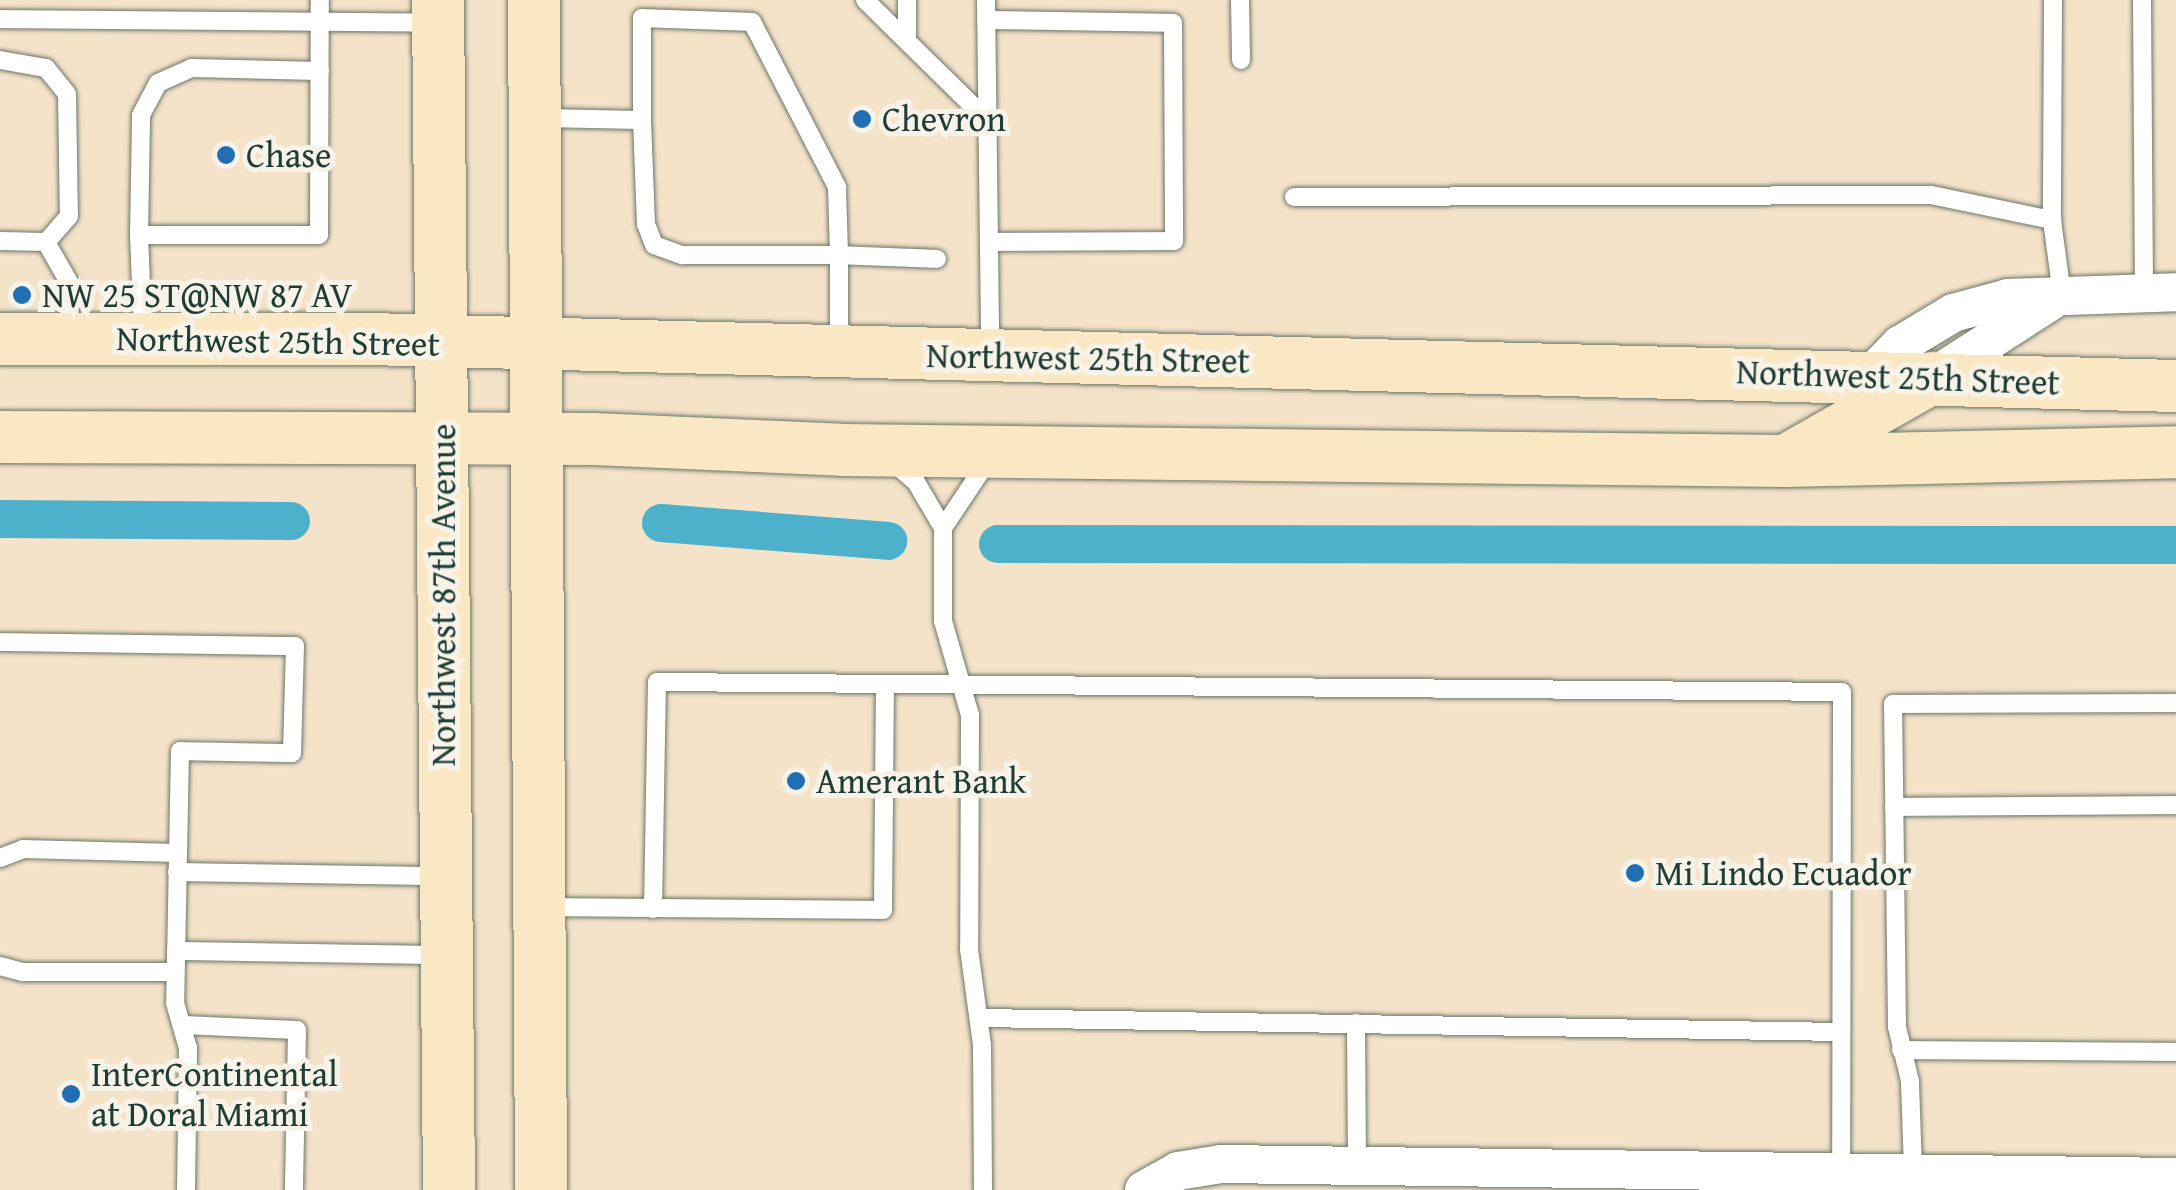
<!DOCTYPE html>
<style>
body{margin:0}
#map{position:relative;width:2176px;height:1190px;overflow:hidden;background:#f4e2c9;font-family:"Gentium Book Plus",serif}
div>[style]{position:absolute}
.canal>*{height:38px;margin:-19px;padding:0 19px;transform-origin:19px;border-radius:19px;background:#4db1cc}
.roads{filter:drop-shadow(0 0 2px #6a7768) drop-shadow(0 0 2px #6a7768)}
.service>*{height:18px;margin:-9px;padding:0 9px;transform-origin:9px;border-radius:9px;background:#fff}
.minor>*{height:38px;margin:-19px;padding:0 19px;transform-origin:19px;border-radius:19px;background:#fff}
.secondary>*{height:52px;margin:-26px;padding:0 26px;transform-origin:26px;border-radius:26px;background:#fae7c3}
.dots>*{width:28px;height:28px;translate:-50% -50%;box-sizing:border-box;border:5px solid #f7f3e8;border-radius:50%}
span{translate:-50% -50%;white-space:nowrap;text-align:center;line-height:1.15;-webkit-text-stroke:10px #f7f3e8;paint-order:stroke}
.poi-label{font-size:35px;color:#1f3d34}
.left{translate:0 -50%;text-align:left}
.street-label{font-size:35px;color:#1f3d34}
</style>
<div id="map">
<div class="canal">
<div style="left:0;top:519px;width:291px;rotate:0.4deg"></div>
<div style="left:661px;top:523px;width:228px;rotate:4.5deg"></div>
<div style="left:998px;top:544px;width:1178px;rotate:0.05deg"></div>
</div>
<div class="roads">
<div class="service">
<div style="left:865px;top:0;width:173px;rotate:44.5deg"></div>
<div style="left:986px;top:0;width:349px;rotate:89.3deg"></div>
<div style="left:1240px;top:0;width:60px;rotate:89deg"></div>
<div style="left:2053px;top:0;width:220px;rotate:90.3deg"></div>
<div style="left:2052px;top:220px;width:76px;rotate:82.4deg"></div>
<div style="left:2142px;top:0;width:292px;rotate:89.6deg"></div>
<div style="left:0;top:19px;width:434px;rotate:0.5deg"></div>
<div style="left:986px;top:20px;width:187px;rotate:0.9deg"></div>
<div style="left:1173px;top:23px;width:218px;rotate:89.7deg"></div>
<div style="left:1174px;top:241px;width:184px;rotate:179.7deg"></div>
<div style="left:907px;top:41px;width:41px;rotate:-90deg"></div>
<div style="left:0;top:60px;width:47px;rotate:9.9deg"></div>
<div style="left:46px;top:68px;width:33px;rotate:51deg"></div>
<div style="left:67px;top:94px;width:122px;rotate:89.1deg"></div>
<div style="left:69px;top:216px;width:35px;rotate:131deg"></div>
<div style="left:540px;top:118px;width:102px;rotate:1.1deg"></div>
<div style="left:642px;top:120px;width:104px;rotate:87.8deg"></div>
<div style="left:646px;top:224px;width:22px;rotate:69deg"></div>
<div style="left:654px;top:245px;width:30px;rotate:20deg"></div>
<div style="left:682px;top:255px;width:157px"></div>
<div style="left:839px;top:255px;width:90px;rotate:90deg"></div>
<div style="left:642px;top:120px;width:102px;rotate:-90deg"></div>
<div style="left:642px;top:18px;width:110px;rotate:2.1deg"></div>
<div style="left:752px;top:22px;width:186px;rotate:62.7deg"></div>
<div style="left:837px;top:187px;width:68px;rotate:88.3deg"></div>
<div style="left:839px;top:255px;width:98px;rotate:2.3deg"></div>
<div style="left:1294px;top:197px;width:637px;rotate:-0.18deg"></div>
<div style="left:1931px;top:195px;width:124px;rotate:11.7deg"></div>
<div style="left:139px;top:235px;width:120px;rotate:-89deg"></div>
<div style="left:141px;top:115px;width:36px;rotate:-62deg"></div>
<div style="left:158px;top:83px;width:36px;rotate:-24deg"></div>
<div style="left:191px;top:68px;width:129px;rotate:1.3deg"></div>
<div style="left:0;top:241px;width:46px;rotate:1.2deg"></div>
<div style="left:46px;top:242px;width:48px;rotate:60.3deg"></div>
<div style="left:70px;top:284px;width:50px;rotate:91.1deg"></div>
<div style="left:143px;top:334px;width:99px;rotate:-92.3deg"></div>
<div style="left:139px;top:235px;width:180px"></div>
<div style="left:319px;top:235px;width:235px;rotate:-89.8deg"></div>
<div style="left:894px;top:463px;width:29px;rotate:41deg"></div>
<div style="left:916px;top:482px;width:53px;rotate:59.6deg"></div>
<div style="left:943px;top:528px;width:93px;rotate:90deg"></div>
<div style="left:943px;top:621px;width:98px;rotate:74deg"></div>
<div style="left:970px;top:715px;width:234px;rotate:90.2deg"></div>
<div style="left:969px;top:949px;width:97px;rotate:82.3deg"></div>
<div style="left:982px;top:1045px;width:145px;rotate:89.6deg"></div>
<div style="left:943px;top:528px;width:79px;rotate:-56.3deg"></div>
<div style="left:0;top:642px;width:295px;rotate:0.8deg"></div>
<div style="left:295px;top:646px;width:107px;rotate:91.6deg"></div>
<div style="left:292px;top:753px;width:112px;rotate:-179deg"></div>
<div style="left:180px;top:751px;width:252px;rotate:91.1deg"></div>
<div style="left:175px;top:1003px;width:47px;rotate:73.9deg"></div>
<div style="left:188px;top:1048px;width:142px;rotate:90.8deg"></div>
<div style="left:1894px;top:807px;width:282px;rotate:-0.4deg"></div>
<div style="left:0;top:858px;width:25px;rotate:-21deg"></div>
<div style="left:23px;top:849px;width:154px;rotate:1.5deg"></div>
<div style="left:177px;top:872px;width:266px;rotate:0.9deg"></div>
<div style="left:545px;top:907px;width:338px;rotate:0.5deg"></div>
<div style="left:883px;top:910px;width:226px;rotate:-89.5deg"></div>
<div style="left:653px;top:909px;width:227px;rotate:-89deg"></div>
<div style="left:657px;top:682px;width:1185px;rotate:0.48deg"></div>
<div style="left:1842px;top:692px;width:480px;rotate:90.1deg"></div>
<div style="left:176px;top:951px;width:264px;rotate:0.9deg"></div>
<div style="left:0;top:966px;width:24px;rotate:15deg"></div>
<div style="left:23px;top:972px;width:152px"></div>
<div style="left:980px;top:1018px;width:859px;rotate:0.93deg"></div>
<div style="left:1356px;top:1023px;width:143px;rotate:89.6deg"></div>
<div style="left:182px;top:1025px;width:115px;rotate:2.5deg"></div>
<div style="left:297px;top:1030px;width:160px;rotate:91.1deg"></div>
<div style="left:1901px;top:1050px;width:275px;rotate:0.4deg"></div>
<div style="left:1913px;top:1169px;width:88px;rotate:-92deg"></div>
<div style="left:1910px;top:1081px;width:56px;rotate:-103.5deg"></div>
<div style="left:1897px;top:1027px;width:323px;rotate:-90.7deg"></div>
<div style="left:1893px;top:704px;width:283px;rotate:-0.2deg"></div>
</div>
<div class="minor">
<div style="left:1871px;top:375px;width:42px;rotate:-46deg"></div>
<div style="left:1900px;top:345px;width:62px;rotate:-31.1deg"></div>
<div style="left:1953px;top:313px;width:57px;rotate:-15.3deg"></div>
<div style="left:2008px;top:298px;width:168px;rotate:-2deg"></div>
<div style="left:1933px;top:377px;width:140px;rotate:-32.8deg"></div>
<div style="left:1144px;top:1190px;width:39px;rotate:-29deg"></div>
<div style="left:1178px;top:1171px;width:44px;rotate:-9.2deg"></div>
<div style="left:1221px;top:1164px;width:955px;rotate:0.78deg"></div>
</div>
<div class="secondary">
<div style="left:438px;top:0;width:1190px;rotate:89.47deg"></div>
<div style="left:534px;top:0;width:1190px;rotate:89.66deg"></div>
<div style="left:0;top:339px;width:369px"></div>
<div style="left:369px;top:339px;width:1808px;rotate:1.49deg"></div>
<div style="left:0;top:437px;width:594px;rotate:0.19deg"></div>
<div style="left:594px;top:439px;width:248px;rotate:2.5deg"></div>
<div style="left:842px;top:450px;width:944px;rotate:0.67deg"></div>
<div style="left:1786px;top:461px;width:390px;rotate:-1.3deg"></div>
<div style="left:1787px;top:460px;width:167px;rotate:-29.5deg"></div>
</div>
</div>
<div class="dots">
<div style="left:862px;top:119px;background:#1f6fb2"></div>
<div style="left:226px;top:155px;background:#1f6fb2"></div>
<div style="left:22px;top:295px;background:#1f6fb2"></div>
<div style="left:796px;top:781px;background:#1f6fb2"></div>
<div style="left:1635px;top:873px;background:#1f6fb2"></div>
<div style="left:71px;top:1094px;background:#1f6fb2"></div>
</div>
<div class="poi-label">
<span class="left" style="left:882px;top:119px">Chevron</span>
<span class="left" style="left:246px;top:155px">Chase</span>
<span class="left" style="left:42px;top:295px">NW 25 ST@NW 87 AV</span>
<span class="left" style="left:816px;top:781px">Amerant Bank</span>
<span class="left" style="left:1655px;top:873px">Mi Lindo Ecuador</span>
<span class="left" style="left:91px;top:1094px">InterContinental<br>at Doral Miami</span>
</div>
<div class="street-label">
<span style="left:278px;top:341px;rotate:1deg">Northwest 25th Street</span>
<span style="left:1088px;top:358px;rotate:1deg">Northwest 25th Street</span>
<span style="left:1898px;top:377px;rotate:2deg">Northwest 25th Street</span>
<span style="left:443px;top:595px;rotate:-90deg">Northwest 87th Avenue</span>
</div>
</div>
